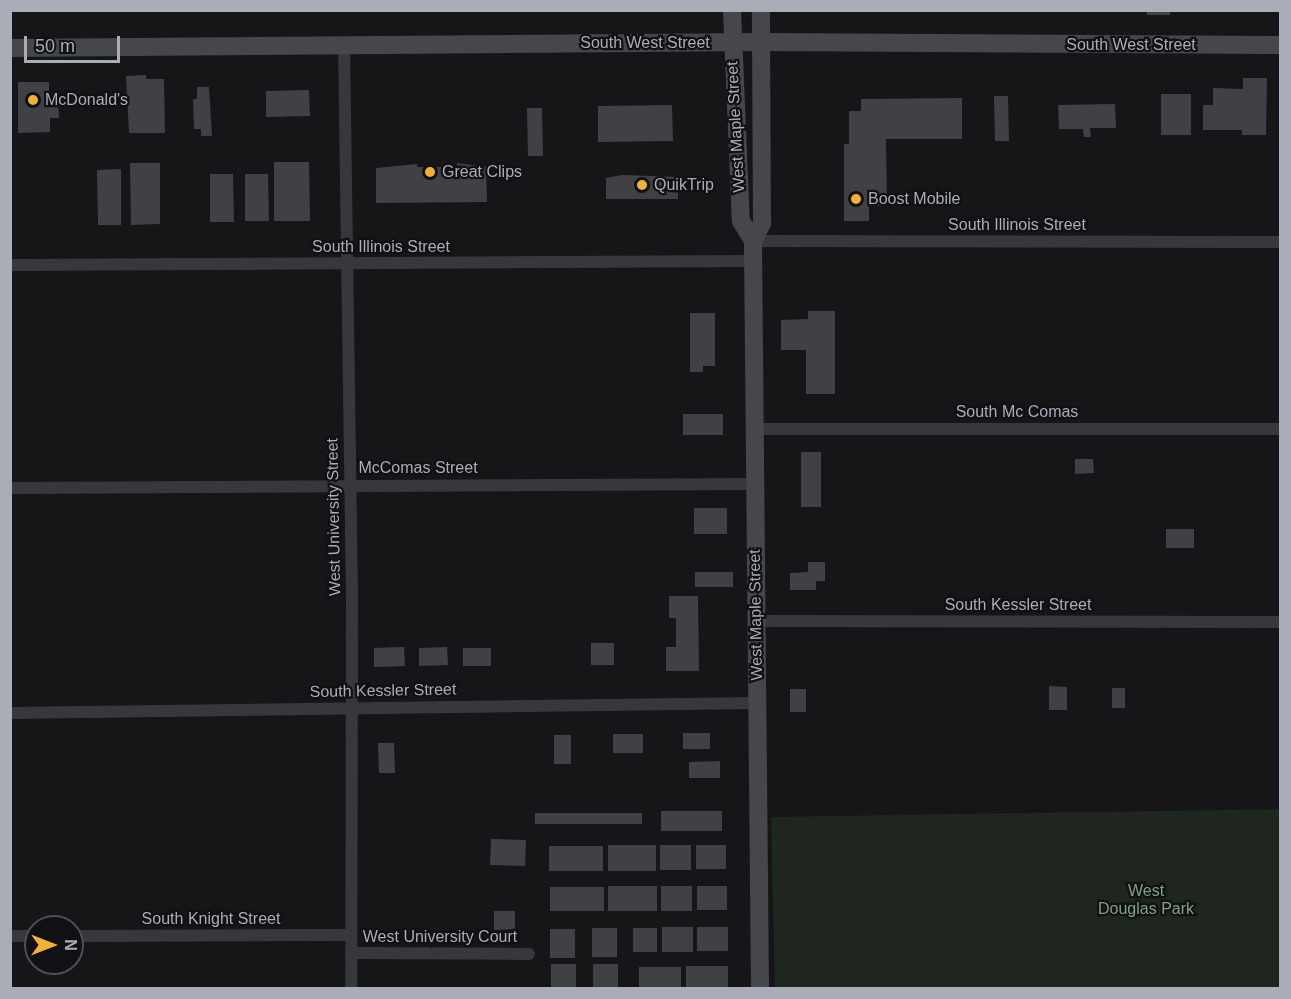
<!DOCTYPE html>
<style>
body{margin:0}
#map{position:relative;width:1291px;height:999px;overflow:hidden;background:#161618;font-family:Arial,sans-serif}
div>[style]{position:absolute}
.green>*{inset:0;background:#1e261f}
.building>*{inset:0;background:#404145}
.street>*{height:12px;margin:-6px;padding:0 6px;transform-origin:6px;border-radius:6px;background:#37383d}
.secondary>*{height:18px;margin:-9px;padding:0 9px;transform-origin:9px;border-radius:9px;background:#45474d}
.dots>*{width:16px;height:16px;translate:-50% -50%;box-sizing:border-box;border:3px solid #111113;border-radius:50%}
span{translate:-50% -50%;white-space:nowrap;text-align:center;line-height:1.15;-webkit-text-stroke:4.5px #111113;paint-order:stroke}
.street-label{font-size:16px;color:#a8adb8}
.poi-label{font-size:16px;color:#a8adb8}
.left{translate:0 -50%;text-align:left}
.park-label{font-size:16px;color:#7fa381}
.frame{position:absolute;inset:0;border:12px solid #a8adb8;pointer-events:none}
.north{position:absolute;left:24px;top:915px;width:60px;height:60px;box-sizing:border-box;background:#111113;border:2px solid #4d4f55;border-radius:50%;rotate:90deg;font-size:16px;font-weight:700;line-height:24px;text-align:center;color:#a8adb8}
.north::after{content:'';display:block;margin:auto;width:21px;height:27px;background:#f2b134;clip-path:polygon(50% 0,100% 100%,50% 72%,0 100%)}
.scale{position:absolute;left:24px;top:36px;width:96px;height:27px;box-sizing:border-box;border:3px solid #a8adb8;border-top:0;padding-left:8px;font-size:18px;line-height:21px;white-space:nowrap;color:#a8adb8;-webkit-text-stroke:4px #111113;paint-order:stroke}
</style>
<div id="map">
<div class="green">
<div style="clip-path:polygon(1280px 809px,1280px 988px,775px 988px,771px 817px)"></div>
</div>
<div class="building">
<div style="clip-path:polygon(1147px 10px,1170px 10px,1170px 15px,1147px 15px)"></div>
<div style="clip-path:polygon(146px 75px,146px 79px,164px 79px,165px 133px,129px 133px,126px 76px)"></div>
<div style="clip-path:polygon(1243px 78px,1267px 78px,1266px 135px,1242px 135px,1242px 130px,1203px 130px,1203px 105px,1213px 105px,1213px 88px,1243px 89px)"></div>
<div style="clip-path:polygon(18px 82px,49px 82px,49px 97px,58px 97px,59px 118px,50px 118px,50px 132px,18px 133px)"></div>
<div style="clip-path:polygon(197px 87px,209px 87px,212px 136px,201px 136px,201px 129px,194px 129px,193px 99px,197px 99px)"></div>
<div style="clip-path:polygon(309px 90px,310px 116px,266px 117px,266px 91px)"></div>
<div style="clip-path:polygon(1161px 94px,1191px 94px,1191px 135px,1161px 135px)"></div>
<div style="clip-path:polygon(994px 96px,1008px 96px,1009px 141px,995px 141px)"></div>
<div style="clip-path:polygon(962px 98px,962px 139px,886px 139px,887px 205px,869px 206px,869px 221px,844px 221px,844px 144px,849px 144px,849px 111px,861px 111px,861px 99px)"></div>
<div style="clip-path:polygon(1115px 104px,1116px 128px,1090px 128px,1091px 137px,1084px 137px,1083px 129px,1059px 129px,1058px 105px)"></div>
<div style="clip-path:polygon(672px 105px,673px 141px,598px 142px,598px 106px)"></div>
<div style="clip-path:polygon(527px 108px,542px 108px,543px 156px,528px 156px)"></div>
<div style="clip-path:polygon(274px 162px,309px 162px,310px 221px,274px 221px)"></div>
<div style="clip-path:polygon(130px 163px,160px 163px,160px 224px,131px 225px)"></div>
<div style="clip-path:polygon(457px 163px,486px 167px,487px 202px,376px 203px,376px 168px,417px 164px,417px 167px,457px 167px)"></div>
<div style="clip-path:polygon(121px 169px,121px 225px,98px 225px,97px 170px)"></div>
<div style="clip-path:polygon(210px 174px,233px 174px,234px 222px,210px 222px)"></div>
<div style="clip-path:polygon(245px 174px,268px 174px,269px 221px,245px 221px)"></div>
<div style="clip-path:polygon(622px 175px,678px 177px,678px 199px,606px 199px,606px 178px)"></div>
<div style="clip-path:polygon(808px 311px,835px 311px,835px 394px,806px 394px,806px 350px,781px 350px,781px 320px,808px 319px)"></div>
<div style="clip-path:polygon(690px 313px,715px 313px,715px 366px,703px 366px,703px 372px,690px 372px)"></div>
<div style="clip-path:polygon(683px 414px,723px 414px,723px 435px,683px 435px)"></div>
<div style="clip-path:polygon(801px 452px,821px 452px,821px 507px,801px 507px)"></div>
<div style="clip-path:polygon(1075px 459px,1093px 459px,1094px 473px,1075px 474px)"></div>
<div style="clip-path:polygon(694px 508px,727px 508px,727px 534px,694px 534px)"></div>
<div style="clip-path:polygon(1166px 529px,1194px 529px,1194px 548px,1166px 548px)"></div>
<div style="clip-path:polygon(808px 562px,825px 562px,825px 581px,816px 581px,816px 590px,790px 590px,790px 573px,808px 572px)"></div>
<div style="clip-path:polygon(695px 572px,733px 572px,733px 587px,695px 587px)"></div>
<div style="clip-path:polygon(669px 596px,698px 596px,699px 671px,666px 671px,666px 647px,676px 647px,676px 618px,669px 618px)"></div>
<div style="clip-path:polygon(591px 643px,614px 643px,614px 665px,591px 665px)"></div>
<div style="clip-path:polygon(404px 647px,405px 666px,374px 667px,374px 648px)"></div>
<div style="clip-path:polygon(447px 647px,448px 665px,419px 666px,419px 648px)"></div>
<div style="clip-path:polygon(463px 648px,491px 648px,491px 666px,463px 666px)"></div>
<div style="clip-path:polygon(1049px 686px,1067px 687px,1067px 710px,1049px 710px)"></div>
<div style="clip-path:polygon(1112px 688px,1125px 688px,1125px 708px,1112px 708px)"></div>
<div style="clip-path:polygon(790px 689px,806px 689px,806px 712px,790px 712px)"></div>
<div style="clip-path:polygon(683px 733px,710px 733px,710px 749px,683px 749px)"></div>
<div style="clip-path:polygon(613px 734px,643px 734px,643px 753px,613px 753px)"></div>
<div style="clip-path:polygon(554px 735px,571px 735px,571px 764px,554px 764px)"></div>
<div style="clip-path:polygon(378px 743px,394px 743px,395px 773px,379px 773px)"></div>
<div style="clip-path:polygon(720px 761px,720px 778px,689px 778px,689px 762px)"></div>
<div style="clip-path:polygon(661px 811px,722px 811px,722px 831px,661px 831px)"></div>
<div style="clip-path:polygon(535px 813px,642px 813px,642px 824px,535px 824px)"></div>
<div style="clip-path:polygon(491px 839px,526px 840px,525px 866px,490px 865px)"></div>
<div style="clip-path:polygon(608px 845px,656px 845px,656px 871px,608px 871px)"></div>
<div style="clip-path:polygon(660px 845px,691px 845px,691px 870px,660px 870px)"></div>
<div style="clip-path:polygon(696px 845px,726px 845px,726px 869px,696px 869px)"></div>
<div style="clip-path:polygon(549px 846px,603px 846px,603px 871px,549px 871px)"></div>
<div style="clip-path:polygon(608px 886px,657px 886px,657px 911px,608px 911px)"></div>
<div style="clip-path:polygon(661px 886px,692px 886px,692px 911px,661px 911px)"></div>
<div style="clip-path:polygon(697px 886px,727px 886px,727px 910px,697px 910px)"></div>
<div style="clip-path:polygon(550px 887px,604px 887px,604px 911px,550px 911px)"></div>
<div style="clip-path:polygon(494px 911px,515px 911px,515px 929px,494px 930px)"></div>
<div style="clip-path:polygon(662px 927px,693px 927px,693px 952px,662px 952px)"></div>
<div style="clip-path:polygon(697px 927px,728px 927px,728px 951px,697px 951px)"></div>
<div style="clip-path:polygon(592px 928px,617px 928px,617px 957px,592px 957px)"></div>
<div style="clip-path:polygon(633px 928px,657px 928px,657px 952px,633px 952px)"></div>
<div style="clip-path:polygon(550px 929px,575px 929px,575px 958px,550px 958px)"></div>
<div style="clip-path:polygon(551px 964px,576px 964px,576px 988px,551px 988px)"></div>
<div style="clip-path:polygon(593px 964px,618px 964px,618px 988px,593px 988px)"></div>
<div style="clip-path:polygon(686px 966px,728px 966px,728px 988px,686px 988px)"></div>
<div style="clip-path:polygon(639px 967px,681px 967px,681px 988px,639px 988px)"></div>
</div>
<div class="street">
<div style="left:344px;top:45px;width:552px;rotate:89.17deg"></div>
<div style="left:352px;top:597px;width:391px;rotate:90.1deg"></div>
<div style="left:753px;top:241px;width:527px;rotate:0.11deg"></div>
<div style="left:10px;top:265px;width:743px;rotate:-0.31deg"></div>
<div style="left:754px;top:429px;width:526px"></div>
<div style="left:10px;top:488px;width:744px;rotate:-0.31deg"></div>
<div style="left:756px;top:621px;width:524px;rotate:0.11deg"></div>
<div style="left:10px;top:713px;width:747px;rotate:-0.77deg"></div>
<div style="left:10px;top:936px;width:26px"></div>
<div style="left:72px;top:936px;width:278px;rotate:-0.2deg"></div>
<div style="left:351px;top:953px;width:178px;rotate:0.3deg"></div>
</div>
<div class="secondary">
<div style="left:732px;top:10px;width:211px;rotate:87.6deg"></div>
<div style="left:741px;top:221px;width:23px;rotate:59deg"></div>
<div style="left:10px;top:48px;width:751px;rotate:-0.46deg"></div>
<div style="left:761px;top:42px;width:519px;rotate:0.33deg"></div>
<div style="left:760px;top:988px;width:747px;rotate:-90.54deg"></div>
<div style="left:753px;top:241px;width:20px;rotate:-63deg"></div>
<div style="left:762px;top:223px;width:213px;rotate:-90.3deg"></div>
</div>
<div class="dots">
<div style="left:33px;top:100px;background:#f2b134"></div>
<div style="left:430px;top:172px;background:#f2b134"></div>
<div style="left:642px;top:185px;background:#f2b134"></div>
<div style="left:856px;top:199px;background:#f2b134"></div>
</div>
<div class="street-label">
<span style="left:645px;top:43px">South West Street</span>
<span style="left:1131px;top:45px">South West Street</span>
<span style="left:736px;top:127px;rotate:-93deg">West Maple Street</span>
<span style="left:1017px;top:225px">South Illinois Street</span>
<span style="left:381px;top:247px">South Illinois Street</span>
<span style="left:1017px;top:412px">South Mc Comas</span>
<span style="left:418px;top:468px">McComas Street</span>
<span style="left:334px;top:517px;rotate:-91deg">West University Street</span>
<span style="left:1018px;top:605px">South Kessler Street</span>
<span style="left:756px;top:615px;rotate:-91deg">West Maple Street</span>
<span style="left:383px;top:691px;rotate:-1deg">South Kessler Street</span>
<span style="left:211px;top:919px">South Knight Street</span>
<span style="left:440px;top:937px">West University Court</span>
</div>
<div class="poi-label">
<span class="left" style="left:45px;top:100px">McDonald's</span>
<span class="left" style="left:442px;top:172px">Great Clips</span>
<span class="left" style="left:654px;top:185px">QuikTrip</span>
<span class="left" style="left:868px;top:199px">Boost Mobile</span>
</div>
<div class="park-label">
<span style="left:1146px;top:900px">West<br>Douglas Park</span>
</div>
<div class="frame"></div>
<div class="north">N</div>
<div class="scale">50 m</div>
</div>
